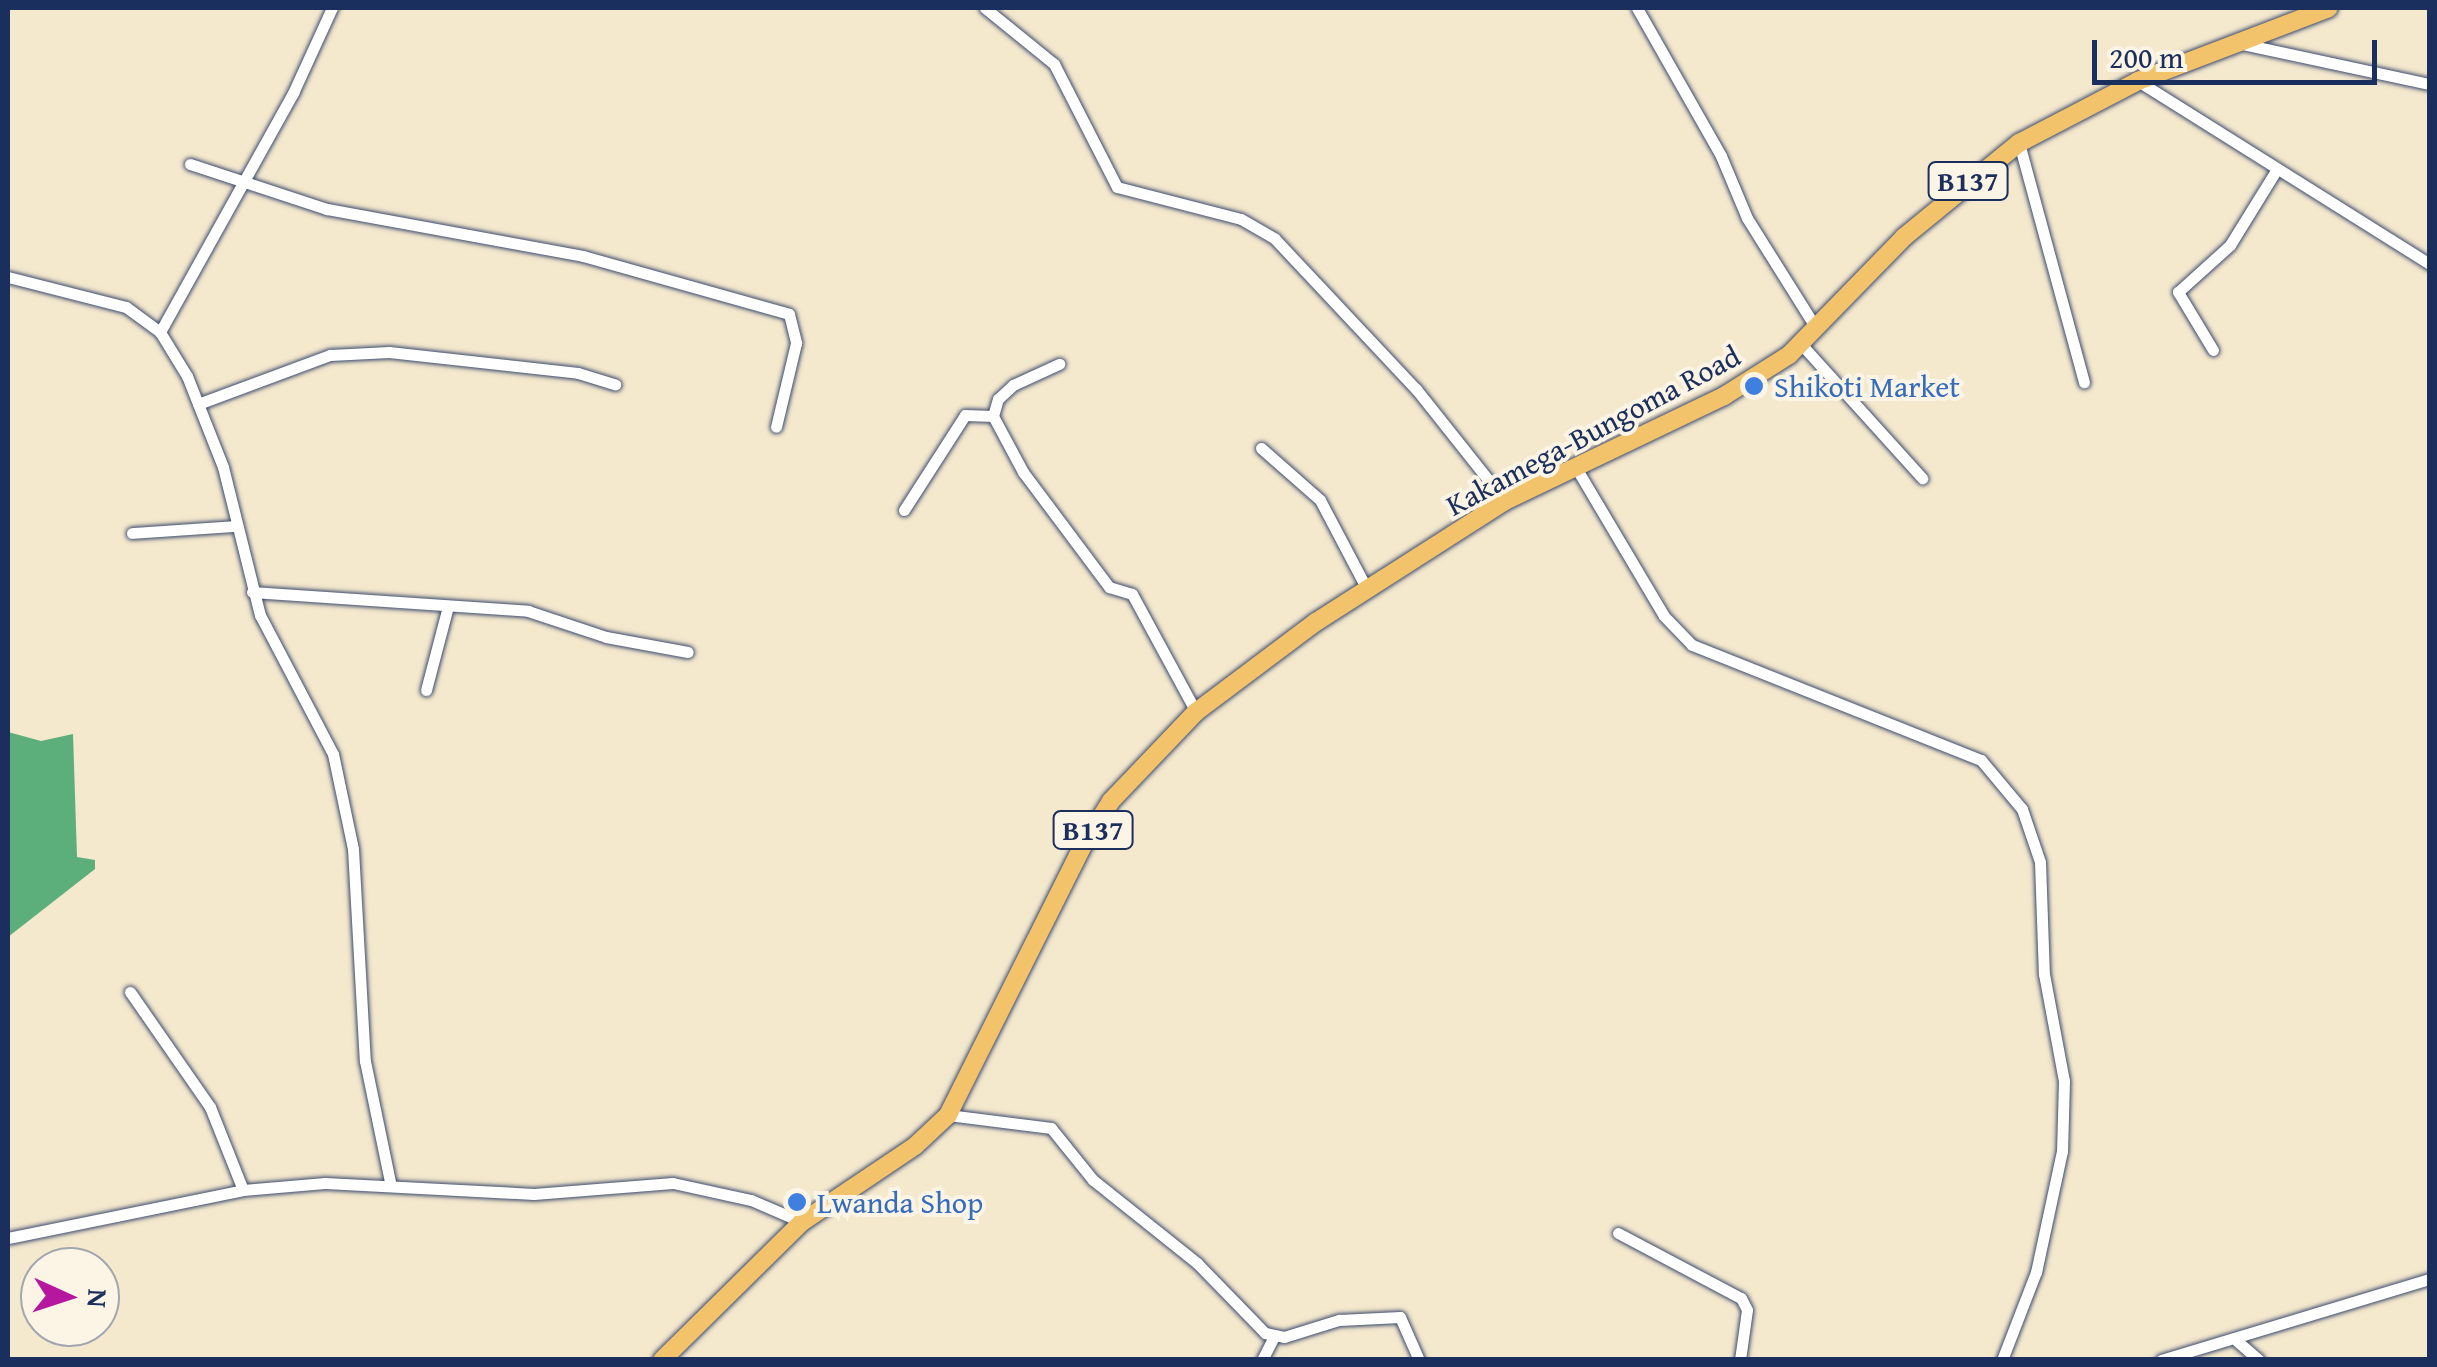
<!DOCTYPE html>
<style>
body{margin:0}
#map{position:relative;width:2437px;height:1367px;overflow:hidden;background:#f4e8cd;font-family:"Gentium Book Plus",serif}
div>[style]{position:absolute}
.forest>*{inset:0;background:#5cae7b}
.roads{filter:drop-shadow(0 0 2px #3c4b6f) drop-shadow(0 0 2px #3c4b6f)}
.minor>*{height:11px;margin:-5.5px;padding:0 5.5px;transform-origin:5.5px;border-radius:5.5px;background:#fff}
.primary>*{height:18px;margin:-9px;padding:0 9px;transform-origin:9px;border-radius:9px;background:#f2c36a}
.dots>*{width:28px;height:28px;translate:-50% -50%;box-sizing:border-box;border:5px solid #fcf5e5;border-radius:50%}
span{translate:-50% -50%;white-space:nowrap;text-align:center;line-height:1.15;-webkit-text-stroke:8px #fcf5e5;paint-order:stroke}
.shield-label span{padding:2px 8px;background:#fcf5e5;border:2px solid;border-radius:8px;-webkit-text-stroke-width:0}
.shield-label{font-size:28px;color:#1b2f5e;font-weight:700}
.shop-label{font-size:30px;color:#366cbe}
.left{translate:0 -50%;text-align:left}
.street-label{font-size:30px;color:#1b2f5e}
.frame{position:absolute;inset:0;border:10px solid #1b2f5e;pointer-events:none}
.north{position:absolute;left:20px;top:1247px;width:100px;height:100px;box-sizing:border-box;background:#fcf5e5;border:2px solid #a2a6af;border-radius:50%;rotate:93deg;font-size:28px;font-weight:700;line-height:40px;text-align:center;color:#1b2f5e}
.north::after{content:'';display:block;margin:auto;width:35px;height:45px;background:#b5179e;clip-path:polygon(50% 0,100% 100%,50% 72%,0 100%)}
.scale{position:absolute;left:2092px;top:40px;width:285px;height:45px;box-sizing:border-box;border:5px solid #1b2f5e;border-top:0;padding-left:12px;font-size:30px;line-height:35px;white-space:nowrap;color:#1b2f5e;-webkit-text-stroke:8px #fcf5e5;paint-order:stroke}
</style>
<div id="map">
<div class="forest">
<div style="clip-path:polygon(8px 732px,41px 741px,73px 734px,77px 857px,95px 860px,95px 869px,8px 937px)"></div>
</div>
<div class="roads">
<div class="minor">
<div style="left:985px;top:8px;width:89px;rotate:39.1deg"></div>
<div style="left:1054px;top:64px;width:138px;rotate:62.9deg"></div>
<div style="left:1117px;top:187px;width:128px;rotate:14.5deg"></div>
<div style="left:1241px;top:219px;width:39px;rotate:30deg"></div>
<div style="left:1275px;top:239px;width:206px;rotate:46.8deg"></div>
<div style="left:1416px;top:389px;width:143px;rotate:51.5deg"></div>
<div style="left:1637px;top:8px;width:170px;rotate:60.4deg"></div>
<div style="left:1721px;top:156px;width:67px;rotate:67.2deg"></div>
<div style="left:1747px;top:218px;width:130px;rotate:57.9deg"></div>
<div style="left:2238px;top:43px;width:196px;rotate:12.1deg"></div>
<div style="left:2138px;top:81px;width:345px;rotate:32.1deg"></div>
<div style="left:2019px;top:143px;width:248px;rotate:74.8deg"></div>
<div style="left:190px;top:164px;width:144px;rotate:18.2deg"></div>
<div style="left:327px;top:209px;width:260px;rotate:10.4deg"></div>
<div style="left:583px;top:256px;width:214px;rotate:15.7deg"></div>
<div style="left:789px;top:314px;width:30px;rotate:76deg"></div>
<div style="left:796px;top:343px;width:86px;rotate:103.4deg"></div>
<div style="left:8px;top:277px;width:122px;rotate:14.3deg"></div>
<div style="left:126px;top:307px;width:42px;rotate:36.3deg"></div>
<div style="left:160px;top:332px;width:52px;rotate:58.5deg"></div>
<div style="left:187px;top:376px;width:98px;rotate:68.4deg"></div>
<div style="left:223px;top:467px;width:153px;rotate:76deg"></div>
<div style="left:260px;top:615px;width:157px;rotate:62.3deg"></div>
<div style="left:333px;top:754px;width:97px;rotate:78.1deg"></div>
<div style="left:353px;top:849px;width:212px;rotate:86.8deg"></div>
<div style="left:365px;top:1061px;width:124px;rotate:78.3deg"></div>
<div style="left:160px;top:332px;width:274px;rotate:-60.9deg"></div>
<div style="left:293px;top:93px;width:94px;rotate:-65.4deg"></div>
<div style="left:1801px;top:344px;width:181px;rotate:47.9deg"></div>
<div style="left:2213px;top:350px;width:68px;rotate:-121.1deg"></div>
<div style="left:2178px;top:292px;width:70px;rotate:-42.1deg"></div>
<div style="left:2230px;top:245px;width:86px;rotate:-58.3deg"></div>
<div style="left:198px;top:404px;width:141px;rotate:-20.4deg"></div>
<div style="left:330px;top:355px;width:59px;rotate:-2.9deg"></div>
<div style="left:389px;top:352px;width:190px;rotate:6.3deg"></div>
<div style="left:578px;top:373px;width:39px;rotate:17deg"></div>
<div style="left:993px;top:416px;width:18px;rotate:-74deg"></div>
<div style="left:998px;top:399px;width:21px;rotate:-43deg"></div>
<div style="left:1013px;top:385px;width:51px;rotate:-24.5deg"></div>
<div style="left:1261px;top:448px;width:79px;rotate:41.4deg"></div>
<div style="left:1320px;top:500px;width:101px;rotate:62.2deg"></div>
<div style="left:1575px;top:466px;width:174px;rotate:59.3deg"></div>
<div style="left:1664px;top:616px;width:40px;rotate:46deg"></div>
<div style="left:1692px;top:645px;width:311px;rotate:21.7deg"></div>
<div style="left:1981px;top:760px;width:64px;rotate:50.1deg"></div>
<div style="left:2022px;top:809px;width:56px;rotate:71.2deg"></div>
<div style="left:2040px;top:862px;width:112px;rotate:88deg"></div>
<div style="left:2044px;top:974px;width:109px;rotate:79.4deg"></div>
<div style="left:2064px;top:1081px;width:70px;rotate:91.6deg"></div>
<div style="left:2062px;top:1151px;width:124px;rotate:102.1deg"></div>
<div style="left:2036px;top:1272px;width:94px;rotate:111.1deg"></div>
<div style="left:904px;top:510px;width:113px;rotate:-57.3deg"></div>
<div style="left:965px;top:415px;width:28px;rotate:2deg"></div>
<div style="left:993px;top:416px;width:64px;rotate:61.8deg"></div>
<div style="left:1023px;top:472px;width:144px;rotate:53.2deg"></div>
<div style="left:1109px;top:587px;width:24px;rotate:17deg"></div>
<div style="left:1132px;top:594px;width:134px;rotate:61.5deg"></div>
<div style="left:132px;top:533px;width:103px;rotate:-3.9deg"></div>
<div style="left:252px;top:592px;width:277px;rotate:3.9deg"></div>
<div style="left:528px;top:611px;width:82px;rotate:18.4deg"></div>
<div style="left:606px;top:637px;width:83px;rotate:10.4deg"></div>
<div style="left:426px;top:690px;width:87px;rotate:-75.3deg"></div>
<div style="left:130px;top:992px;width:140px;rotate:55.2deg"></div>
<div style="left:210px;top:1107px;width:89px;rotate:68.3deg"></div>
<div style="left:948px;top:1115px;width:104px;rotate:7.2deg"></div>
<div style="left:1051px;top:1128px;width:67px;rotate:51.1deg"></div>
<div style="left:1093px;top:1180px;width:133px;rotate:38.6deg"></div>
<div style="left:1197px;top:1263px;width:98px;rotate:45.8deg"></div>
<div style="left:1265px;top:1333px;width:19px;rotate:12deg"></div>
<div style="left:1284px;top:1337px;width:58px;rotate:-17.2deg"></div>
<div style="left:1339px;top:1320px;width:61px;rotate:-2.8deg"></div>
<div style="left:1400px;top:1317px;width:47px;rotate:66.2deg"></div>
<div style="left:1618px;top:1233px;width:139px;rotate:27.9deg"></div>
<div style="left:1741px;top:1298px;width:13px;rotate:63deg"></div>
<div style="left:1747px;top:1310px;width:50px;rotate:98deg"></div>
<div style="left:8px;top:1238px;width:240px;rotate:-11.5deg"></div>
<div style="left:243px;top:1190px;width:82px;rotate:-4.9deg"></div>
<div style="left:325px;top:1183px;width:209px;rotate:3deg"></div>
<div style="left:534px;top:1194px;width:139px;rotate:-4.5deg"></div>
<div style="left:673px;top:1183px;width:80px;rotate:12.3deg"></div>
<div style="left:751px;top:1200px;width:56px;rotate:23.3deg"></div>
<div style="left:2237px;top:1341px;width:29px;rotate:41deg"></div>
<div style="left:1262px;top:1360px;width:27px;rotate:-63deg"></div>
<div style="left:2161px;top:1360px;width:281px;rotate:-16.8deg"></div>
</div>
<div class="primary">
<div style="left:662px;top:1360px;width:197px;rotate:-44.6deg"></div>
<div style="left:802px;top:1222px;width:136px;rotate:-33.9deg"></div>
<div style="left:915px;top:1146px;width:45px;rotate:-43.2deg"></div>
<div style="left:948px;top:1115px;width:297px;rotate:-63.4deg"></div>
<div style="left:1081px;top:849px;width:57px;rotate:-58deg"></div>
<div style="left:1111px;top:801px;width:123px;rotate:-46.3deg"></div>
<div style="left:1196px;top:712px;width:150px;rotate:-36.9deg"></div>
<div style="left:1316px;top:622px;width:224px;rotate:-32.6deg"></div>
<div style="left:1505px;top:501px;width:243px;rotate:-25.6deg"></div>
<div style="left:1724px;top:396px;width:77px;rotate:-32.2deg"></div>
<div style="left:1789px;top:355px;width:165px;rotate:-45.7deg"></div>
<div style="left:1904px;top:237px;width:149px;rotate:-39.3deg"></div>
<div style="left:2019px;top:143px;width:134px;rotate:-27.5deg"></div>
<div style="left:2138px;top:81px;width:204px;rotate:-20.9deg"></div>
</div>
</div>
<div class="dots">
<div style="left:1754px;top:386px;background:#3f7fe0"></div>
<div style="left:797px;top:1202px;background:#3f7fe0"></div>
</div>
<div class="shield-label">
<span style="left:1968px;top:181px">B137</span>
<span style="left:1093px;top:830px">B137</span>
</div>
<div class="shop-label">
<span class="left" style="left:1774px;top:386px">Shikoti Market</span>
<span class="left" style="left:817px;top:1202px">Lwanda Shop</span>
</div>
<div class="street-label">
<span style="left:1593px;top:430px;rotate:-28deg">Kakamega-Bungoma Road</span>
</div>
<div class="frame"></div>
<div class="north">N</div>
<div class="scale">200 m</div>
</div>
